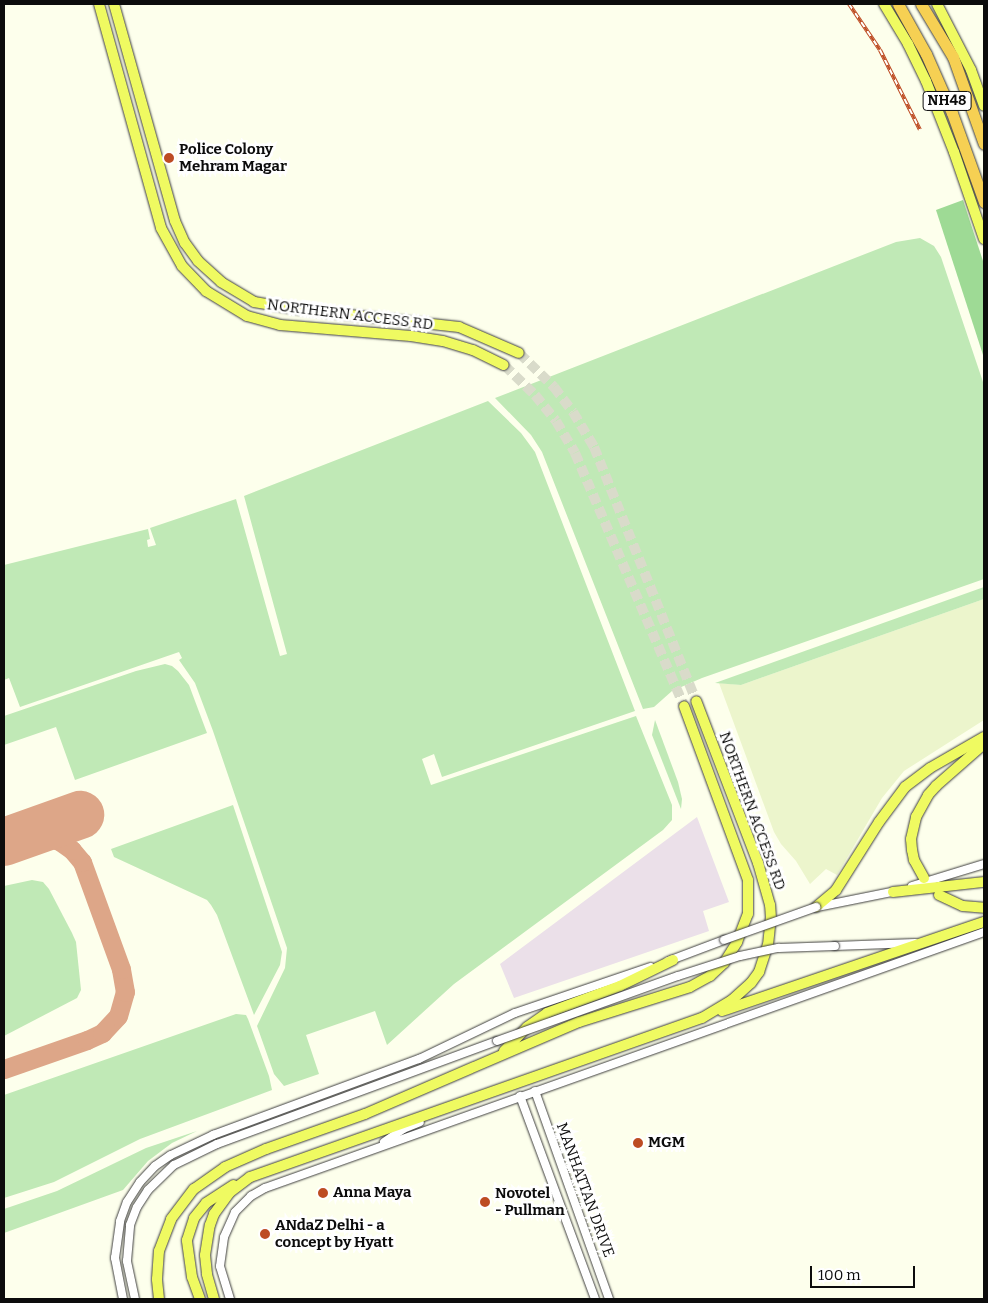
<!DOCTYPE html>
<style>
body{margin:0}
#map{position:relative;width:988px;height:1303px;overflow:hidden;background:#fdffec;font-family:Bitter,serif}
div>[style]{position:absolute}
.industrial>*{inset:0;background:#ebe0e9}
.farmland>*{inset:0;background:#ecf5cc}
.green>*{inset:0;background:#c0e9b6}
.forest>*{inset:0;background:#9eda95}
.taxiway>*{height:19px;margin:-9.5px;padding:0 9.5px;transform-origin:9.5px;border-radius:9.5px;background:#dda688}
.runway>*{height:48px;margin:-24px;padding:0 24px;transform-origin:24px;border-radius:24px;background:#dda688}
.major-tunnel>*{height:10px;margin-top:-5px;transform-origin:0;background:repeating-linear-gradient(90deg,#d9dbca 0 10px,transparent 0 15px)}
.roads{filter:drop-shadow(0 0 1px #3f3f3f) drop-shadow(0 0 1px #3f3f3f)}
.minor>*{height:8px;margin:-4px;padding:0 4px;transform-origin:4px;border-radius:4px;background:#fff}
.major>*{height:10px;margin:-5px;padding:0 5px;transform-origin:5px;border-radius:5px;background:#effa61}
.highway>*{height:11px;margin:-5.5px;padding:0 5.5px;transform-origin:5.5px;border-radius:5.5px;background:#f6d053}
.rail>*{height:4px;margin-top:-2px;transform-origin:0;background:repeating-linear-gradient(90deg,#fff 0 5.5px,#bd4c23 0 11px);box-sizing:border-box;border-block:1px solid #bd4c23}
.bridges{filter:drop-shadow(0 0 1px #3f3f3f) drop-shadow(0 0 1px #3f3f3f)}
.minor-bridge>*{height:8px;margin:-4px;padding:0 4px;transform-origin:4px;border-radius:4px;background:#fff}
.dots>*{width:14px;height:14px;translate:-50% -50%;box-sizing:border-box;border:2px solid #fff;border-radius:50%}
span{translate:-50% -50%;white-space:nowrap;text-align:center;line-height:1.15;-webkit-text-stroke:5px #fff;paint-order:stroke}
.shield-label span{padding:1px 4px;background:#fff;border:1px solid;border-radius:4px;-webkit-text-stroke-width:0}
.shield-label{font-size:14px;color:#0c0c0c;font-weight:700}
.poi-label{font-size:15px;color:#0c0c0c;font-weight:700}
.left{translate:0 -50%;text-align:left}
.street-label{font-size:15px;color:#0c0c0c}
.frame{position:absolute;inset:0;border:5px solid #0c0c0c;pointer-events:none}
.scale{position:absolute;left:810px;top:1266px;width:105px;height:22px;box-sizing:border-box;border:2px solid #0c0c0c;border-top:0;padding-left:6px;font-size:15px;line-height:18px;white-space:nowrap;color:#0c0c0c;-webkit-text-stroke:4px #fff;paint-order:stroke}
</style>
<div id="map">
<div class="industrial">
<div style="clip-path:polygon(697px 817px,729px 902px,703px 911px,709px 931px,514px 998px,500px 964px)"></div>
</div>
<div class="farmland">
<div style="clip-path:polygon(984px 599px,984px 720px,904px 771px,882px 798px,837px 875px,826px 869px,810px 884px,796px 861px,781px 844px,774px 832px,719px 683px,741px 685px)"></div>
</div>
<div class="green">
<div style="clip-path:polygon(920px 238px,934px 246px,941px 257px,984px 385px,984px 579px,702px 678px,672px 691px,654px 707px,643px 709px,542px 452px,531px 435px,495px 398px,896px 242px)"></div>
<div style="clip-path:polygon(488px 401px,521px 433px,535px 452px,635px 711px,442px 777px,434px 754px,422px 759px,431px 785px,636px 716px,672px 805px,672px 820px,663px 830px,454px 984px,387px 1045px,375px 1011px,306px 1035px,319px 1074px,284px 1086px,274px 1074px,257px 1026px,285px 968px,287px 948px,213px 731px,195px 683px,179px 660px,182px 658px,179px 652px,20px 707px,9px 678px,4px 680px,4px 565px,148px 529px,150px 539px,147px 540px,148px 547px,156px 545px,150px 528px,236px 499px,280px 656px,287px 654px,244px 496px)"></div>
<div style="clip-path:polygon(984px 587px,984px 599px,741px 685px,715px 683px)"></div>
<div style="clip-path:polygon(165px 664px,172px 666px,178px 671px,189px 685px,207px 733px,75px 780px,56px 727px,4px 745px,4px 716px,136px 671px)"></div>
<div style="clip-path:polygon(655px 720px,678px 782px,682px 799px,681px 809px,652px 735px)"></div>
<div style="clip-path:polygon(233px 805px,282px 952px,280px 965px,254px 1015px,217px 915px,211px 905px,207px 900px,114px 857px,111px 849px)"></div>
<div style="clip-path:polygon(32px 880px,43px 882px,49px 889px,72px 933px,76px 942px,81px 990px,77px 998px,4px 1036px,4px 886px)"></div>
<div style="clip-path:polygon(236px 1014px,246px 1015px,248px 1019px,269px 1076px,272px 1090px,140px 1139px,54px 1182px,4px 1198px,4px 1095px)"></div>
<div style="clip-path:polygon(197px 1131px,172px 1143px,148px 1161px,123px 1190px,4px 1233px,4px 1209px,57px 1191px,146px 1148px)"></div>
</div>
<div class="forest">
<div style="clip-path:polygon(963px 200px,984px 264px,984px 358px,936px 210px)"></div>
</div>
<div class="taxiway">
<div style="left:4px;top:1069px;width:88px;rotate:-19.3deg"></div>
<div style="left:87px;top:1040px;width:17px;rotate:-25deg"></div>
<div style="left:102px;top:1033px;width:23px;rotate:-47deg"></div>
<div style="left:118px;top:1016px;width:25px;rotate:-74deg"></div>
<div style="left:125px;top:992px;width:23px;rotate:-100deg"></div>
<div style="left:121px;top:969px;width:114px;rotate:-110deg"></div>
<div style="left:82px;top:862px;width:16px;rotate:-130deg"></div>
<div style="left:72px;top:850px;width:16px;rotate:-145deg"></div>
<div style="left:59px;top:841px;width:14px;rotate:-163deg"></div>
<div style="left:46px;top:837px;width:24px;rotate:-175deg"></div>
</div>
<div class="runway">
<div style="left:4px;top:842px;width:81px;rotate:-19.6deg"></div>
</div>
<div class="major-tunnel">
<div style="left:519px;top:353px;width:49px;rotate:44.2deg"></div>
<div style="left:554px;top:387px;width:31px;rotate:53deg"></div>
<div style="left:573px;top:412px;width:41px;rotate:59deg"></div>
<div style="left:594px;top:447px;width:274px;rotate:68.1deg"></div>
<div style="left:504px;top:365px;width:43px;rotate:44.1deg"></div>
<div style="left:535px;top:395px;width:33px;rotate:51deg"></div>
<div style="left:556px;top:421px;width:37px;rotate:59deg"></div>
<div style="left:575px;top:453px;width:275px;rotate:66.7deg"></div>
</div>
<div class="roads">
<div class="minor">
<div style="left:912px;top:886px;width:75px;rotate:-17deg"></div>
<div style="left:817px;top:907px;width:81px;rotate:-11.4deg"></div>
<div style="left:835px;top:946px;width:80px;rotate:-2.1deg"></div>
<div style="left:668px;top:961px;width:60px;rotate:-20.6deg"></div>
<div style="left:535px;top:1091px;width:221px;rotate:70.4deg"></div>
<div style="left:520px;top:1096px;width:216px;rotate:69.7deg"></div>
<div style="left:384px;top:1142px;width:23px;rotate:-34deg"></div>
<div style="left:403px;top:1129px;width:18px;rotate:-22deg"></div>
<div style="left:123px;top:1299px;width:42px;rotate:-101deg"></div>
<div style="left:115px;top:1258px;width:37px;rotate:-82deg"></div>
<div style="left:120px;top:1221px;width:20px;rotate:-70deg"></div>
<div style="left:127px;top:1202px;width:24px;rotate:-57deg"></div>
<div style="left:140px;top:1182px;width:22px;rotate:-47deg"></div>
<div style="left:155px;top:1166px;width:19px;rotate:-35deg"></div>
<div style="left:171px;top:1155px;width:47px;rotate:-25.5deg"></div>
<div style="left:213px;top:1135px;width:220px;rotate:-20.3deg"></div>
<div style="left:419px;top:1059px;width:106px;rotate:-25.6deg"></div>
<div style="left:515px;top:1013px;width:143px;rotate:-18.8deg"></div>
<div style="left:135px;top:1299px;width:39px;rotate:-102deg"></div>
<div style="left:127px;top:1261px;width:36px;rotate:-85deg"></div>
<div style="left:130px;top:1225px;width:19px;rotate:-69deg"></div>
<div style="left:137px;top:1207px;width:20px;rotate:-57deg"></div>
<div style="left:148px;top:1190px;width:36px;rotate:-44deg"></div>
<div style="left:174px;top:1165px;width:48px;rotate:-26deg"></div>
<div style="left:217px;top:1144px;width:298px;rotate:-20.2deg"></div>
<div style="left:230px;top:1299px;width:34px;rotate:-107deg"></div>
<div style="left:220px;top:1266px;width:29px;rotate:-82deg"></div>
<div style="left:224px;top:1237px;width:27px;rotate:-66deg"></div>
<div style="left:235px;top:1212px;width:23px;rotate:-45deg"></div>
<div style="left:251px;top:1196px;width:16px;rotate:-30deg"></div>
<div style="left:265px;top:1188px;width:763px;rotate:-19.6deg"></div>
</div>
<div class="major">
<div style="left:99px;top:4px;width:232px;rotate:74.5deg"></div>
<div style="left:161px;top:228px;width:43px;rotate:61.1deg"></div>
<div style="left:182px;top:266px;width:35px;rotate:46deg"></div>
<div style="left:206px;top:291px;width:48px;rotate:31.4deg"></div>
<div style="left:247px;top:316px;width:34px;rotate:15deg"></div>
<div style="left:280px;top:325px;width:131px;rotate:4.8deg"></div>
<div style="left:411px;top:336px;width:32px;rotate:9deg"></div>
<div style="left:443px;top:341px;width:31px;rotate:17deg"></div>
<div style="left:473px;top:350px;width:34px;rotate:26deg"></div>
<div style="left:114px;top:4px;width:225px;rotate:74.3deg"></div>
<div style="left:175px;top:221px;width:24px;rotate:66deg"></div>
<div style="left:185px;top:243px;width:22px;rotate:54deg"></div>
<div style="left:198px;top:261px;width:31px;rotate:42deg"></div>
<div style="left:221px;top:282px;width:39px;rotate:31deg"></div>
<div style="left:254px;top:302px;width:43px;rotate:9.5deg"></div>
<div style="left:296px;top:309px;width:164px;rotate:6.3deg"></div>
<div style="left:459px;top:327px;width:65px;rotate:23.4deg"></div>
<div style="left:884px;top:4px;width:47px;rotate:59deg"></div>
<div style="left:908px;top:44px;width:41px;rotate:64.1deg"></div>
<div style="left:926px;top:81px;width:76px;rotate:68.5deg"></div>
<div style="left:954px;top:152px;width:92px;rotate:71deg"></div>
<div style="left:937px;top:4px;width:74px;rotate:62.7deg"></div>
<div style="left:971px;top:70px;width:38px;rotate:70deg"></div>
<div style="left:924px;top:878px;width:21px;rotate:-119deg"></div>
<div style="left:914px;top:860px;width:10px;rotate:-101deg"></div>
<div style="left:912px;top:850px;width:11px;rotate:-95deg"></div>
<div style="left:911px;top:839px;width:23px;rotate:-77deg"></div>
<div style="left:916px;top:817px;width:25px;rotate:-61deg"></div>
<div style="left:928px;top:795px;width:12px;rotate:-48deg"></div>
<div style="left:936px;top:786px;width:64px;rotate:-41.2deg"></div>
<div style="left:893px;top:892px;width:92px;rotate:-6.3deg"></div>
<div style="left:939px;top:895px;width:26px;rotate:25deg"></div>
<div style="left:963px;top:906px;width:21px;rotate:5deg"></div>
<div style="left:816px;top:907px;width:26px;rotate:-40deg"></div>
<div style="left:836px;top:890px;width:80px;rotate:-57.7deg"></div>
<div style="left:879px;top:822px;width:44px;rotate:-53.4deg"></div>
<div style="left:905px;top:787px;width:31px;rotate:-37deg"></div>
<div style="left:930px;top:768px;width:62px;rotate:-29.9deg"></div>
<div style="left:722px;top:1011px;width:277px;rotate:-18.8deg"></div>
<div style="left:504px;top:1051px;width:33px;rotate:-46deg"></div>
<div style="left:527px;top:1027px;width:24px;rotate:-35deg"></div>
<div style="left:547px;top:1013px;width:78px;rotate:-20.3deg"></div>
<div style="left:620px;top:986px;width:59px;rotate:-26.1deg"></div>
<div style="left:159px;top:1299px;width:20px;rotate:-96deg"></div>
<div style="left:157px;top:1279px;width:28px;rotate:-86deg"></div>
<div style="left:159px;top:1251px;width:34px;rotate:-69deg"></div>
<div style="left:171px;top:1219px;width:38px;rotate:-53deg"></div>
<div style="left:194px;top:1189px;width:38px;rotate:-35deg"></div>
<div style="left:225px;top:1167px;width:45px;rotate:-23.7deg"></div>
<div style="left:266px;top:1149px;width:105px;rotate:-19.5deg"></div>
<div style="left:365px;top:1114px;width:233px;rotate:-23.3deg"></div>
<div style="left:579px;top:1022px;width:116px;rotate:-17.5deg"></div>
<div style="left:690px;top:987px;width:23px;rotate:-29deg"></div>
<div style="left:710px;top:976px;width:19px;rotate:-43deg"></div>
<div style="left:724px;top:963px;width:25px;rotate:-58deg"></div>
<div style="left:737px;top:942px;width:30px;rotate:-69deg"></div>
<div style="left:748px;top:914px;width:34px;rotate:-90deg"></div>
<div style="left:748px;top:880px;width:185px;rotate:-110.2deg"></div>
<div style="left:200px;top:1299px;width:23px;rotate:-110deg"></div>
<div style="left:192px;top:1277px;width:37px;rotate:-98deg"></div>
<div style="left:187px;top:1240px;width:23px;rotate:-72deg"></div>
<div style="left:194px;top:1218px;width:19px;rotate:-51deg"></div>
<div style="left:206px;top:1203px;width:33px;rotate:-33deg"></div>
<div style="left:214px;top:1299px;width:26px;rotate:-106deg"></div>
<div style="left:207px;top:1274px;width:19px;rotate:-96deg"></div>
<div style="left:205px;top:1255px;width:30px;rotate:-81deg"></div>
<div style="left:210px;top:1225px;width:12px;rotate:-70deg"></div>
<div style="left:214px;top:1214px;width:26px;rotate:-54deg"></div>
<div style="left:229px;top:1193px;width:26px;rotate:-37deg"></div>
<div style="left:250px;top:1177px;width:479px;rotate:-19.4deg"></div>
<div style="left:702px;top:1018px;width:35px;rotate:-31deg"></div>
<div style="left:732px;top:1000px;width:25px;rotate:-42deg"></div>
<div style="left:751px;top:983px;width:14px;rotate:-54deg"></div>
<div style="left:759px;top:972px;width:28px;rotate:-72deg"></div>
<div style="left:768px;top:945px;width:27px;rotate:-84deg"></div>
<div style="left:771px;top:918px;width:13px;rotate:-94deg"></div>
<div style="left:770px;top:905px;width:44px;rotate:-105.9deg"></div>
<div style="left:758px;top:863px;width:173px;rotate:-110.9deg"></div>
</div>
<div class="highway">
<div style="left:898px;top:4px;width:57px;rotate:60.8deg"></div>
<div style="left:926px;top:54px;width:64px;rotate:66.2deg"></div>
<div style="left:952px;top:113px;width:95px;rotate:70.2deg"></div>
<div style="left:921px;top:4px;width:62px;rotate:58.9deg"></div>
<div style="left:953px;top:57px;width:92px;rotate:70.4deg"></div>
</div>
</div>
<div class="rail">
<div style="left:849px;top:4px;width:55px;rotate:56deg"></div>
<div style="left:880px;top:50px;width:89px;rotate:63.4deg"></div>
</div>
<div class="bridges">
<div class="minor-bridge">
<div style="left:724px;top:940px;width:98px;rotate:-19.7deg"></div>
<div style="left:497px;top:1041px;width:192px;rotate:-19.8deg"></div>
<div style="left:678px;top:976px;width:65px;rotate:-17.9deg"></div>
<div style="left:740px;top:956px;width:40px;rotate:-12deg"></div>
<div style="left:779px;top:948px;width:56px;rotate:-2deg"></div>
</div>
</div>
<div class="dots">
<div style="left:169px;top:158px;background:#bd4c23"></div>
<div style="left:638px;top:1143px;background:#bd4c23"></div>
<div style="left:323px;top:1193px;background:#bd4c23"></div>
<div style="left:485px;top:1202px;background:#bd4c23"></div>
<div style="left:265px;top:1234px;background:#bd4c23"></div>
</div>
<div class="shield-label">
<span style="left:947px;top:101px">NH48</span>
</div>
<div class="poi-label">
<span class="left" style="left:179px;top:158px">Police Colony<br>Mehram Magar</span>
<span class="left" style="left:648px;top:1143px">MGM</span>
<span class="left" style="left:333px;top:1193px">Anna Maya</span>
<span class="left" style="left:495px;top:1202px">Novotel<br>- Pullman</span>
<span class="left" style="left:275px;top:1234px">ANdaZ Delhi - a<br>concept by Hyatt</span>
</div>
<div class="street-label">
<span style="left:350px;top:315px;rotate:7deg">NORTHERN ACCESS RD</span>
<span style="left:752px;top:811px;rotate:70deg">NORTHERN ACCESS RD</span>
<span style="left:585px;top:1190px;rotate:70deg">MANHATTAN DRIVE</span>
</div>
<div class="frame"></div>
<div class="scale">100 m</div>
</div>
